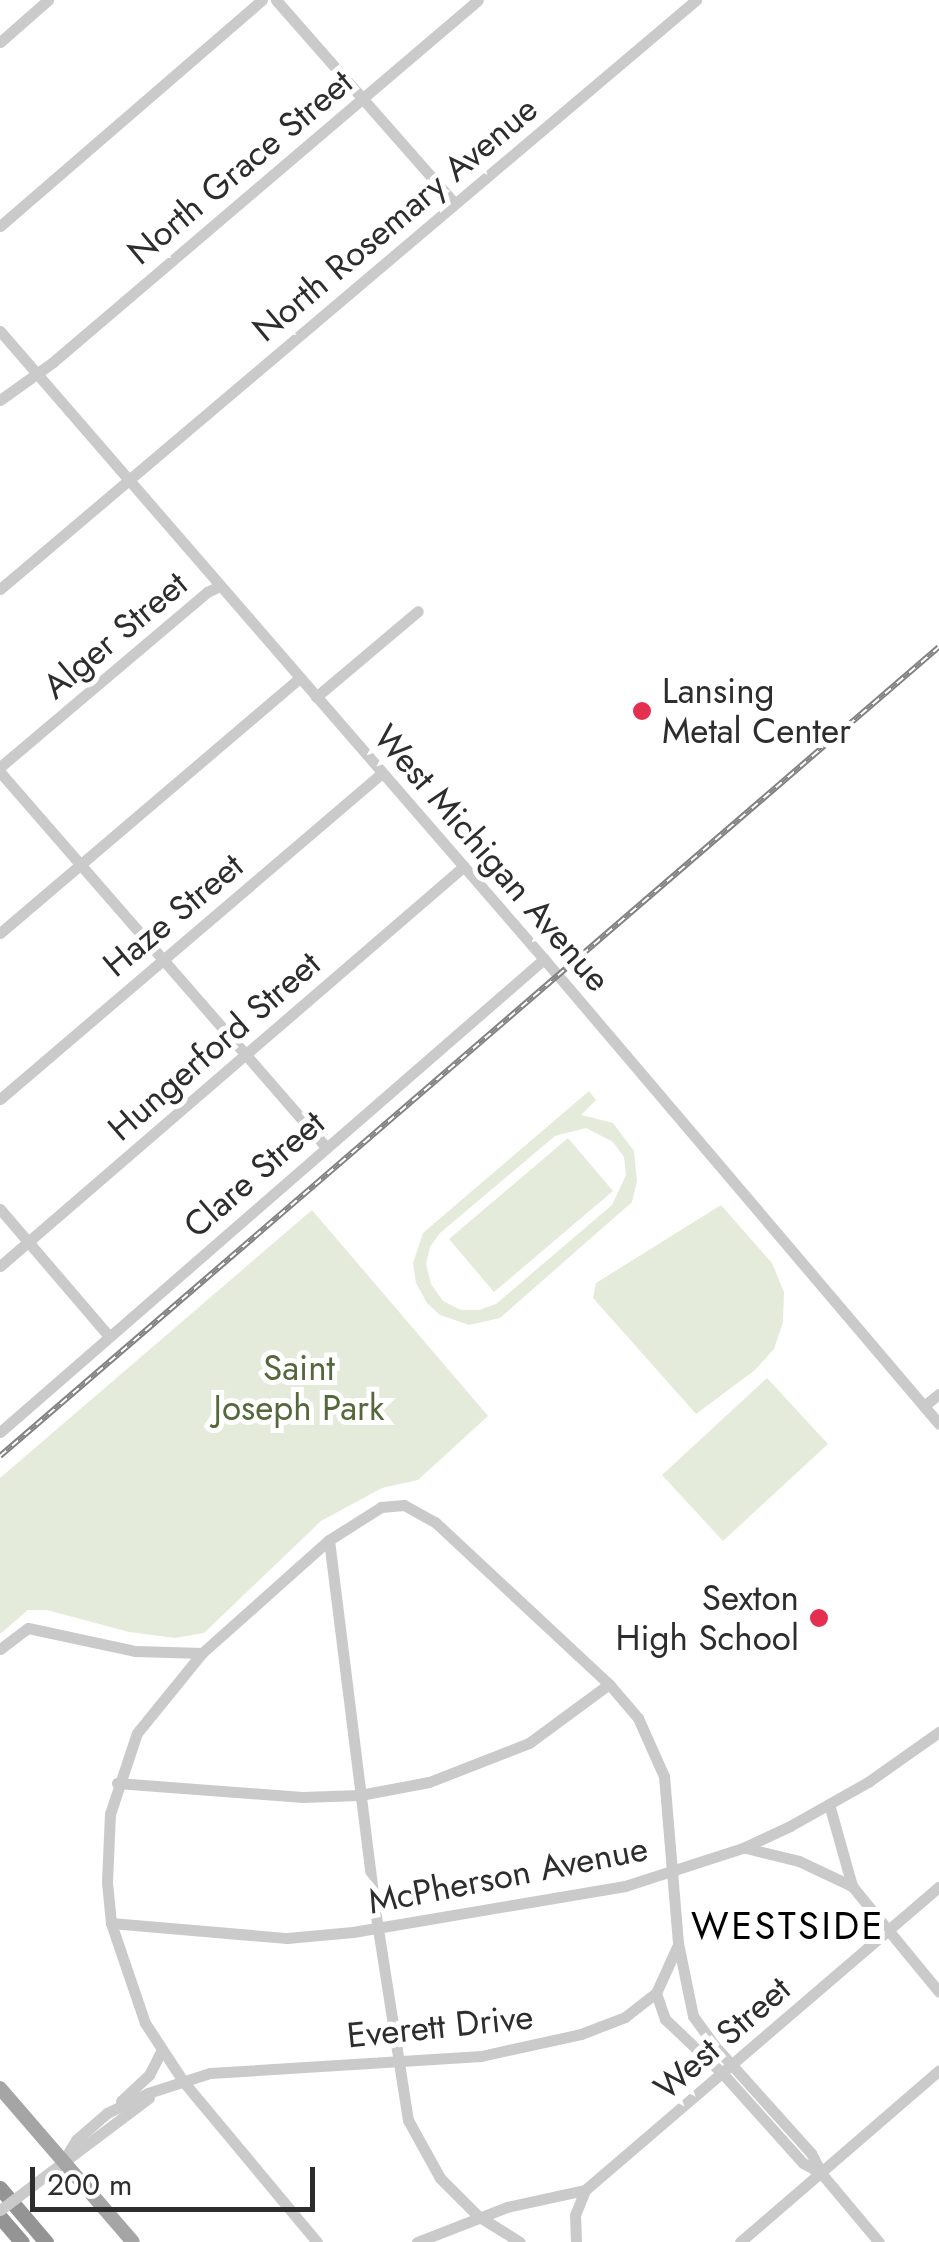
<!DOCTYPE html>
<style>
body{margin:0}
#map{position:relative;width:939px;height:2242px;overflow:hidden;background:#fff;font-family:Jost,sans-serif}
div>[style]{position:absolute}
.green>*{inset:0;background:#e5ebda}
.minor>*{height:11px;margin:-5.5px;padding:0 5.5px;transform-origin:5.5px;border-radius:5.5px;background:#cacaca}
.major>*{height:14px;margin:-7px;padding:0 7px;transform-origin:7px;border-radius:7px;background:#a5a5a5}
.highway>*{height:15px;margin:-7.5px;padding:0 7.5px;transform-origin:7.5px;border-radius:7.5px;background:#949494}
.rail>*{height:6px;margin-top:-3px;transform-origin:0;background:repeating-linear-gradient(90deg,#fff 0 8px,#828282 0 16px);box-sizing:border-box;border-block:2px solid #828282}
.minor-bridge>*{height:11px;margin:-5.5px;padding:0 5.5px;transform-origin:5.5px;border-radius:5.5px;background:#cacaca}
.dots>*{width:28px;height:28px;translate:-50% -50%;box-sizing:border-box;border:5px solid #fff;border-radius:50%}
span{translate:-50% -50%;white-space:nowrap;text-align:center;line-height:1.15;-webkit-text-stroke:10px #fff;paint-order:stroke}
.street-label{font-size:35px;color:#2d2d2d}
.poi-label{font-size:35px;color:#2d2d2d}
.left{translate:0 -50%;text-align:left}
.right{translate:-100% -50%;text-align:right}
.park-label{font-size:35px;color:#55683b}
.neighbourhood-label{font-size:38px;color:#000;letter-spacing:2.5px}
.scale{position:absolute;left:30px;top:2167px;width:285px;height:45px;box-sizing:border-box;border:5px solid #2d2d2d;border-top:0;padding-left:12px;font-size:30px;line-height:35px;white-space:nowrap;color:#2d2d2d;-webkit-text-stroke:8px #fff;paint-order:stroke}
</style>
<div id="map">
<div class="green">
<div style="clip-path:polygon(evenodd,589px 1091px,596px 1100px,581px 1115px,613px 1123px,634px 1151px,637px 1181px,632px 1202px,500px 1318px,469px 1325px,440px 1315px,427px 1303px,416px 1283px,413px 1263px,423px 1233px,589px 1091px,586px 1128px,613px 1142px,624px 1157px,626px 1175px,612px 1205px,496px 1304px,479px 1310px,461px 1310px,443px 1301px,431px 1284px,426px 1264px,430px 1247px,440px 1233px,555px 1136px,586px 1128px)"></div>
<div style="clip-path:polygon(568px 1138px,613px 1191px,494px 1292px,449px 1239px)"></div>
<div style="clip-path:polygon(721px 1205px,772px 1263px,784px 1292px,783px 1322px,774px 1349px,755px 1370px,696px 1414px,593px 1298px,596px 1283px)"></div>
<div style="clip-path:polygon(312px 1210px,488px 1416px,418px 1480px,382px 1488px,321px 1521px,204px 1633px,175px 1638px,129px 1632px,47px 1610px,28px 1610px,0 1634px,0 1478px)"></div>
<div style="clip-path:polygon(767px 1378px,828px 1444px,723px 1541px,662px 1475px)"></div>
</div>
<div class="minor">
<div style="left:276px;top:0;width:271px;rotate:48.7deg"></div>
<div style="left:0;top:42px;width:64px;rotate:-41.2deg"></div>
<div style="left:0;top:226px;width:346px;rotate:-40.8deg"></div>
<div style="left:0;top:331px;width:831px;rotate:49.1deg"></div>
<div style="left:544px;top:959px;width:610px;rotate:49.65deg"></div>
<div style="left:0;top:400px;width:65px;rotate:-35.6deg"></div>
<div style="left:53px;top:362px;width:558px;rotate:-40.42deg"></div>
<div style="left:0;top:589px;width:912px;rotate:-40.24deg"></div>
<div style="left:316px;top:697px;width:133px;rotate:-40.1deg"></div>
<div style="left:0;top:767px;width:271px;rotate:-40.2deg"></div>
<div style="left:207px;top:592px;width:14px;rotate:-25deg"></div>
<div style="left:0;top:772px;width:497px;rotate:49deg"></div>
<div style="left:0;top:933px;width:394px;rotate:-40.4deg"></div>
<div style="left:0;top:1099px;width:502px;rotate:-40.48deg"></div>
<div style="left:0;top:1209px;width:167px;rotate:49.4deg"></div>
<div style="left:0;top:1266px;width:611px;rotate:-40.75deg"></div>
<div style="left:924px;top:1406px;width:19px;rotate:-39deg"></div>
<div style="left:0;top:1432px;width:721px;rotate:-41.01deg"></div>
<div style="left:329px;top:1540px;width:379px;rotate:82.9deg"></div>
<div style="left:376px;top:1916px;width:206px;rotate:81.1deg"></div>
<div style="left:408px;top:2120px;width:66px;rotate:61.1deg"></div>
<div style="left:440px;top:2178px;width:54px;rotate:45deg"></div>
<div style="left:478px;top:2216px;width:49px;rotate:31.8deg"></div>
<div style="left:0;top:1649px;width:35px;rotate:-37deg"></div>
<div style="left:28px;top:1628px;width:109px;rotate:12.1deg"></div>
<div style="left:135px;top:1651px;width:67px;rotate:1.7deg"></div>
<div style="left:117px;top:1783px;width:186px;rotate:4.3deg"></div>
<div style="left:302px;top:1797px;width:58px;rotate:-2deg"></div>
<div style="left:360px;top:1795px;width:70px;rotate:-10.7deg"></div>
<div style="left:429px;top:1782px;width:107px;rotate:-21.3deg"></div>
<div style="left:529px;top:1743px;width:99px;rotate:-36.4deg"></div>
<div style="left:829px;top:1804px;width:85px;rotate:74.3deg"></div>
<div style="left:746px;top:1848px;width:55px;rotate:13.8deg"></div>
<div style="left:799px;top:1861px;width:59px;rotate:25.3deg"></div>
<div style="left:852px;top:1886px;width:137px;rotate:50.6deg"></div>
<div style="left:111px;top:1923px;width:177px;rotate:4.9deg"></div>
<div style="left:287px;top:1938px;width:66px;rotate:-5.2deg"></div>
<div style="left:353px;top:1932px;width:276px;rotate:-9.6deg"></div>
<div style="left:625px;top:1886px;width:124px;rotate:-17.9deg"></div>
<div style="left:743px;top:1848px;width:52px;rotate:-25.1deg"></div>
<div style="left:790px;top:1826px;width:90px;rotate:-29.4deg"></div>
<div style="left:868px;top:1782px;width:87px;rotate:-35.2deg"></div>
<div style="left:656px;top:1993px;width:28px;rotate:71deg"></div>
<div style="left:665px;top:2019px;width:81px;rotate:43.5deg"></div>
<div style="left:724px;top:2075px;width:118px;rotate:48.1deg"></div>
<div style="left:803px;top:2163px;width:21px;rotate:29deg"></div>
<div style="left:121px;top:2101px;width:38px;rotate:-43deg"></div>
<div style="left:149px;top:2075px;width:27px;rotate:-63deg"></div>
<div style="left:63px;top:2161px;width:25px;rotate:-58deg"></div>
<div style="left:76px;top:2140px;width:41px;rotate:-41.1deg"></div>
<div style="left:107px;top:2113px;width:46px;rotate:-26deg"></div>
<div style="left:148px;top:2093px;width:65px;rotate:-17.9deg"></div>
<div style="left:210px;top:2073px;width:272px;rotate:-3.6deg"></div>
<div style="left:481px;top:2056px;width:102px;rotate:-12.4deg"></div>
<div style="left:581px;top:2034px;width:47px;rotate:-21.1deg"></div>
<div style="left:625px;top:2017px;width:39px;rotate:-38deg"></div>
<div style="left:656px;top:1993px;width:51px;rotate:-65.5deg"></div>
<div style="left:33px;top:2185px;width:145px;rotate:-36.9deg"></div>
<div style="left:317px;top:2242px;width:209px;rotate:-129.8deg"></div>
<div style="left:183px;top:2081px;width:69px;rotate:-123.2deg"></div>
<div style="left:145px;top:2023px;width:106px;rotate:-108.8deg"></div>
<div style="left:111px;top:1923px;width:41px;rotate:-95.6deg"></div>
<div style="left:107px;top:1882px;width:68px;rotate:-87.5deg"></div>
<div style="left:110px;top:1814px;width:85px;rotate:-71.6deg"></div>
<div style="left:137px;top:1733px;width:103px;rotate:-50.9deg"></div>
<div style="left:202px;top:1653px;width:170px;rotate:-41.7deg"></div>
<div style="left:329px;top:1540px;width:62px;rotate:-32.4deg"></div>
<div style="left:381px;top:1507px;width:23px;rotate:-5deg"></div>
<div style="left:404px;top:1505px;width:35px;rotate:29deg"></div>
<div style="left:435px;top:1522px;width:238px;rotate:43deg"></div>
<div style="left:609px;top:1684px;width:45px;rotate:49.5deg"></div>
<div style="left:638px;top:1718px;width:64px;rotate:65.9deg"></div>
<div style="left:664px;top:1776px;width:168px;rotate:85.2deg"></div>
<div style="left:678px;top:1943px;width:75px;rotate:78.4deg"></div>
<div style="left:693px;top:2016px;width:36px;rotate:54deg"></div>
<div style="left:714px;top:2045px;width:145px;rotate:48.1deg"></div>
<div style="left:811px;top:2153px;width:22px;rotate:63deg"></div>
<div style="left:821px;top:2173px;width:90px;rotate:50deg"></div>
<div style="left:417px;top:2242px;width:97px;rotate:-21.3deg"></div>
<div style="left:507px;top:2207px;width:80px;rotate:-12.3deg"></div>
<div style="left:585px;top:2190px;width:466px;rotate:-40.6deg"></div>
<div style="left:576px;top:2242px;width:27px;rotate:-92deg"></div>
<div style="left:575px;top:2215px;width:27px;rotate:-68deg"></div>
<div style="left:740px;top:2242px;width:263px;rotate:-40.8deg"></div>
</div>
<div class="major">
<div style="left:0;top:2088px;width:203px;rotate:49.2deg"></div>
</div>
<div class="highway">
<div style="left:0;top:2188px;width:71px;rotate:49.6deg"></div>
<div style="left:0;top:2217px;width:33px;rotate:49deg"></div>
</div>
<div class="rail">
<div style="left:0;top:1456px;width:1239px;rotate:-40.75deg"></div>
</div>
<div class="minor-bridge">
<div style="left:0;top:2210px;width:41px;rotate:-37.1deg"></div>
</div>
<div class="dots">
<div style="left:642px;top:711px;background:#e42f51"></div>
<div style="left:819px;top:1618px;background:#e42f51"></div>
</div>
<div class="street-label">
<span style="left:240px;top:167px;rotate:-40deg">North Grace Street</span>
<span style="left:395px;top:219px;rotate:-40deg">North Rosemary Avenue</span>
<span style="left:115px;top:635px;rotate:-40deg">Alger Street</span>
<span style="left:492px;top:858px;rotate:49deg">West Michigan Avenue</span>
<span style="left:173px;top:915px;rotate:-40deg">Haze Street</span>
<span style="left:214px;top:1046px;rotate:-41deg">Hungerford Street</span>
<span style="left:254px;top:1174px;rotate:-41deg">Clare Street</span>
<span style="left:508px;top:1875px;rotate:-11deg">McPherson Avenue</span>
<span style="left:440px;top:2026px;rotate:-6deg">Everett Drive</span>
<span style="left:722px;top:2038px;rotate:-41deg">West Street</span>
</div>
<div class="poi-label">
<span class="left" style="left:662px;top:711px">Lansing<br>Metal Center</span>
<span class="right" style="left:799px;top:1618px">Sexton<br>High School</span>
</div>
<div class="park-label">
<span style="left:299px;top:1388px">Saint<br>Joseph Park</span>
</div>
<div class="neighbourhood-label">
<span style="left:788px;top:1926px">WESTSIDE</span>
</div>
<div class="scale">200 m</div>
</div>
